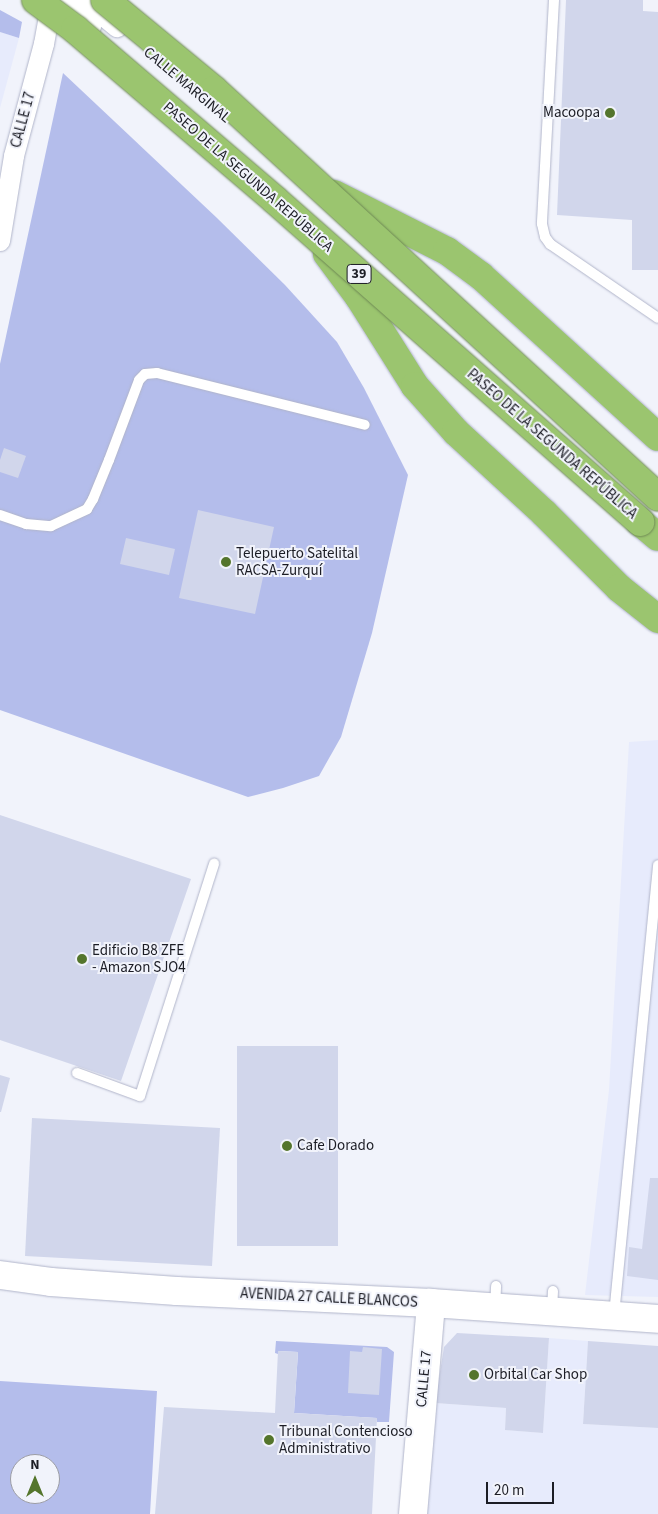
<!DOCTYPE html>
<meta charset="utf-8">
<style>
body{margin:0}
#map{position:relative;width:658px;height:1514px;overflow:hidden;background:#f1f3fb;font-family:"Source Sans 3",sans-serif}
div>[style]{position:absolute}
.built>*{inset:0;background:#e7ebfc}
.green>*{inset:0;background:#b4bdeb}
.building>*{inset:0;background:#d1d6eb}
.roads{filter:drop-shadow(0 0 1px #b1b5ca) drop-shadow(0 0 1px #b1b5ca)}
.lane>*{height:10px;margin:-5px;padding:0 5px;transform-origin:5px;border-radius:5px;background:#fff}
.street>*{height:20px;margin:-10px;padding:0 10px;transform-origin:10px;border-radius:10px;background:#fff}
.secondary>*{height:28px;margin:-14px;padding:0 14px;transform-origin:14px;border-radius:14px;background:#fff}
.highway>*{height:28px;margin:-14px;padding:0 14px;transform-origin:14px;border-radius:14px;background:#9bc56f}
.bridges{filter:drop-shadow(0 0 1px #6f8a55) drop-shadow(0 0 1px #6f8a55)}
.highway-bridge>*{height:28px;margin:-14px;padding:0 14px;transform-origin:14px;border-radius:14px;background:#9bc56f}
.dots>*{width:14px;height:14px;translate:-50% -50%;box-sizing:border-box;border:2px solid #f1f3fb;border-radius:50%}
span{translate:-50% -50%;white-space:nowrap;text-align:center;line-height:1.15;-webkit-text-stroke:4px #f1f3fb;paint-order:stroke}
.shield-label span{padding:1px 4px;background:#f1f3fb;border:1px solid;border-radius:4px;-webkit-text-stroke-width:0}
.shield-label{font-size:14px;color:#1c1d25;font-weight:700}
.street-label{font-size:15px;color:#1c1d25}
.poi-label{font-size:15px;color:#1c1d25}
.right{translate:-100% -50%;text-align:right}
.left{translate:0 -50%;text-align:left}
.north{position:absolute;left:10px;top:1454px;width:50px;height:50px;box-sizing:border-box;background:#f1f3fb;border:1px solid #9c9da5;border-radius:50%;rotate:0deg;font-size:14px;font-weight:700;line-height:20px;text-align:center;color:#1c1d25}
.north::after{content:'';display:block;margin:auto;width:18px;height:22px;background:#54752c;clip-path:polygon(50% 0,100% 100%,50% 72%,0 100%)}
.scale{position:absolute;left:486px;top:1482px;width:68px;height:22px;box-sizing:border-box;border:2px solid #1c1d25;border-top:0;padding-left:6px;font-size:15px;line-height:18px;white-space:nowrap;color:#1c1d25;-webkit-text-stroke:4px #f1f3fb;paint-order:stroke}
</style>
<div id="map">
<div class="built">
<div style="clip-path:polygon(0 32px,19px 38px,0 108px)"></div>
<div style="clip-path:polygon(658px 740px,658px 1297px,585px 1295px,609px 1090px,629px 742px)"></div>
<div style="clip-path:polygon(549px 1338px,588px 1341px,583px 1424px,658px 1428px,658px 1514px,427px 1514px,435px 1403px,506px 1408px,505px 1430px,543px 1433px)"></div>
</div>
<div class="green">
<div style="clip-path:polygon(0 10px,22px 22px,19px 38px,0 32px)"></div>
<div style="clip-path:polygon(63px 73px,217px 218px,285px 285px,337px 342px,364px 388px,408px 475px,372px 633px,341px 737px,319px 776px,283px 788px,248px 797px,0 710px,0 364px)"></div>
<div style="clip-path:polygon(276px 1341px,387px 1347px,394px 1352px,389px 1422px,377px 1422px,377px 1418px,294px 1413px,298px 1352px,279px 1351px,278px 1354px,275px 1353px)"></div>
<div style="clip-path:polygon(evenodd,0 1381px,157px 1391px,150px 1514px,0 1514px,0 1381px,20px 1464px,50px 1464px,50px 1494px,20px 1494px,20px 1464px)"></div>
</div>
<div class="building">
<div style="clip-path:polygon(566px 0,643px 0,643px 11px,658px 12px,658px 270px,632px 270px,632px 220px,557px 215px)"></div>
<div style="clip-path:polygon(4px 448px,26px 456px,18px 478px,0 472px,0 460px)"></div>
<div style="clip-path:polygon(198px 510px,274px 527px,255px 614px,179px 598px)"></div>
<div style="clip-path:polygon(126px 538px,175px 549px,169px 575px,120px 564px)"></div>
<div style="clip-path:polygon(0 815px,191px 879px,121px 1081px,0 1040px)"></div>
<div style="clip-path:polygon(237px 1046px,338px 1046px,338px 1246px,237px 1246px)"></div>
<div style="clip-path:polygon(0 1075px,10px 1078px,1px 1112px,0 1112px)"></div>
<div style="clip-path:polygon(32px 1118px,220px 1128px,212px 1266px,25px 1256px)"></div>
<div style="clip-path:polygon(650px 1178px,658px 1178px,658px 1280px,627px 1276px,629px 1247px,642px 1249px)"></div>
<div style="clip-path:polygon(457px 1333px,549px 1338px,543px 1433px,505px 1430px,506px 1408px,435px 1403px,444px 1347px)"></div>
<div style="clip-path:polygon(588px 1341px,658px 1346px,658px 1428px,583px 1424px)"></div>
<div style="clip-path:polygon(363px 1347px,382px 1349px,379px 1395px,348px 1393px,350px 1351px,362px 1352px)"></div>
<div style="clip-path:polygon(278px 1351px,298px 1352px,294px 1413px,377px 1418px,372px 1514px,155px 1514px,164px 1407px,275px 1413px)"></div>
</div>
<div class="roads">
<div class="lane">
<div style="left:554px;top:0;width:224px;rotate:93.1deg"></div>
<div style="left:542px;top:224px;width:13px;rotate:77deg"></div>
<div style="left:545px;top:237px;width:9px;rotate:54deg"></div>
<div style="left:550px;top:244px;width:131px;rotate:34.4deg"></div>
<div style="left:0;top:515px;width:28px;rotate:19deg"></div>
<div style="left:26px;top:524px;width:25px;rotate:5deg"></div>
<div style="left:51px;top:526px;width:40px;rotate:-25deg"></div>
<div style="left:87px;top:509px;width:12px;rotate:-59deg"></div>
<div style="left:93px;top:499px;width:42px;rotate:-67.7deg"></div>
<div style="left:109px;top:460px;width:85px;rotate:-69.4deg"></div>
<div style="left:139px;top:380px;width:8px;rotate:-45deg"></div>
<div style="left:145px;top:374px;width:12px;rotate:-5deg"></div>
<div style="left:157px;top:373px;width:214px;rotate:14deg"></div>
<div style="left:77px;top:1073px;width:67px;rotate:20.1deg"></div>
<div style="left:140px;top:1096px;width:244px;rotate:-72.3deg"></div>
<div style="left:495px;top:1307px;width:21px;rotate:-87deg"></div>
<div style="left:552px;top:1310px;width:19px;rotate:-87deg"></div>
<div style="left:614px;top:1315px;width:452px;rotate:-84.4deg"></div>
</div>
<div class="street">
<div style="left:61px;top:0;width:40px;rotate:41deg"></div>
<div style="left:84px;top:0;width:43px;rotate:39.3deg"></div>
<div style="left:0;top:241px;width:86px;rotate:-80.6deg"></div>
<div style="left:14px;top:156px;width:116px;rotate:-75deg"></div>
<div style="left:44px;top:44px;width:45px;rotate:-79.7deg"></div>
</div>
<div class="secondary">
<div style="left:0;top:1275px;width:51px;rotate:7.8deg"></div>
<div style="left:51px;top:1282px;width:126px;rotate:4.1deg"></div>
<div style="left:177px;top:1291px;width:254px;rotate:2.7deg"></div>
<div style="left:431px;top:1303px;width:228px;rotate:4deg"></div>
<div style="left:413px;top:1514px;width:212px;rotate:-85.1deg"></div>
</div>
<div class="highway">
<div style="left:334px;top:194px;width:127px;rotate:26.8deg"></div>
<div style="left:447px;top:251px;width:42px;rotate:36.3deg"></div>
<div style="left:481px;top:276px;width:239px;rotate:42.3deg"></div>
<div style="left:327px;top:254px;width:54px;rotate:53.3deg"></div>
<div style="left:359px;top:297px;width:105px;rotate:57.8deg"></div>
<div style="left:415px;top:386px;width:62px;rotate:48.3deg"></div>
<div style="left:456px;top:432px;width:120px;rotate:42.6deg"></div>
<div style="left:544px;top:513px;width:106px;rotate:45deg"></div>
<div style="left:619px;top:588px;width:50px;rotate:38.5deg"></div>
<div style="left:640px;top:522px;width:23px;rotate:40deg"></div>
</div>
</div>
<div class="bridges">
<div class="highway-bridge">
<div style="left:36px;top:0;width:49px;rotate:36.6deg"></div>
<div style="left:75px;top:29px;width:263px;rotate:40.5deg"></div>
<div style="left:275px;top:200px;width:487px;rotate:41.4deg"></div>
<div style="left:105px;top:0;width:141px;rotate:39.5deg"></div>
<div style="left:214px;top:90px;width:602px;rotate:42.51deg"></div>
</div>
</div>
<div class="dots">
<div style="left:610px;top:113px;background:#54752c"></div>
<div style="left:226px;top:562px;background:#54752c"></div>
<div style="left:82px;top:959px;background:#54752c"></div>
<div style="left:287px;top:1146px;background:#54752c"></div>
<div style="left:474px;top:1375px;background:#54752c"></div>
<div style="left:269px;top:1440px;background:#54752c"></div>
</div>
<div class="shield-label">
<span style="left:359px;top:274px">39</span>
</div>
<div class="street-label">
<span style="left:187px;top:85px;rotate:40deg">CALLE MARGINAL</span>
<span style="left:23px;top:120px;rotate:-75deg">CALLE 17</span>
<span style="left:248px;top:177px;rotate:41deg">PASEO DE LA SEGUNDA REPÚBLICA</span>
<span style="left:552px;top:444px;rotate:41deg">PASEO DE LA SEGUNDA REPÚBLICA</span>
<span style="left:329px;top:1298px;rotate:3deg">AVENIDA 27 CALLE BLANCOS</span>
<span style="left:424px;top:1379px;rotate:-85deg">CALLE 17</span>
</div>
<div class="poi-label">
<span class="right" style="left:600px;top:113px">Macoopa</span>
<span class="left" style="left:236px;top:562px">Telepuerto Satelital<br>RACSA-Zurquí</span>
<span class="left" style="left:92px;top:959px">Edificio B8 ZFE<br>- Amazon SJO4</span>
<span class="left" style="left:297px;top:1146px">Cafe Dorado</span>
<span class="left" style="left:484px;top:1375px">Orbital Car Shop</span>
<span class="left" style="left:279px;top:1440px">Tribunal Contencioso<br>Administrativo</span>
</div>
<div class="north">N</div>
<div class="scale">20 m</div>
</div>
